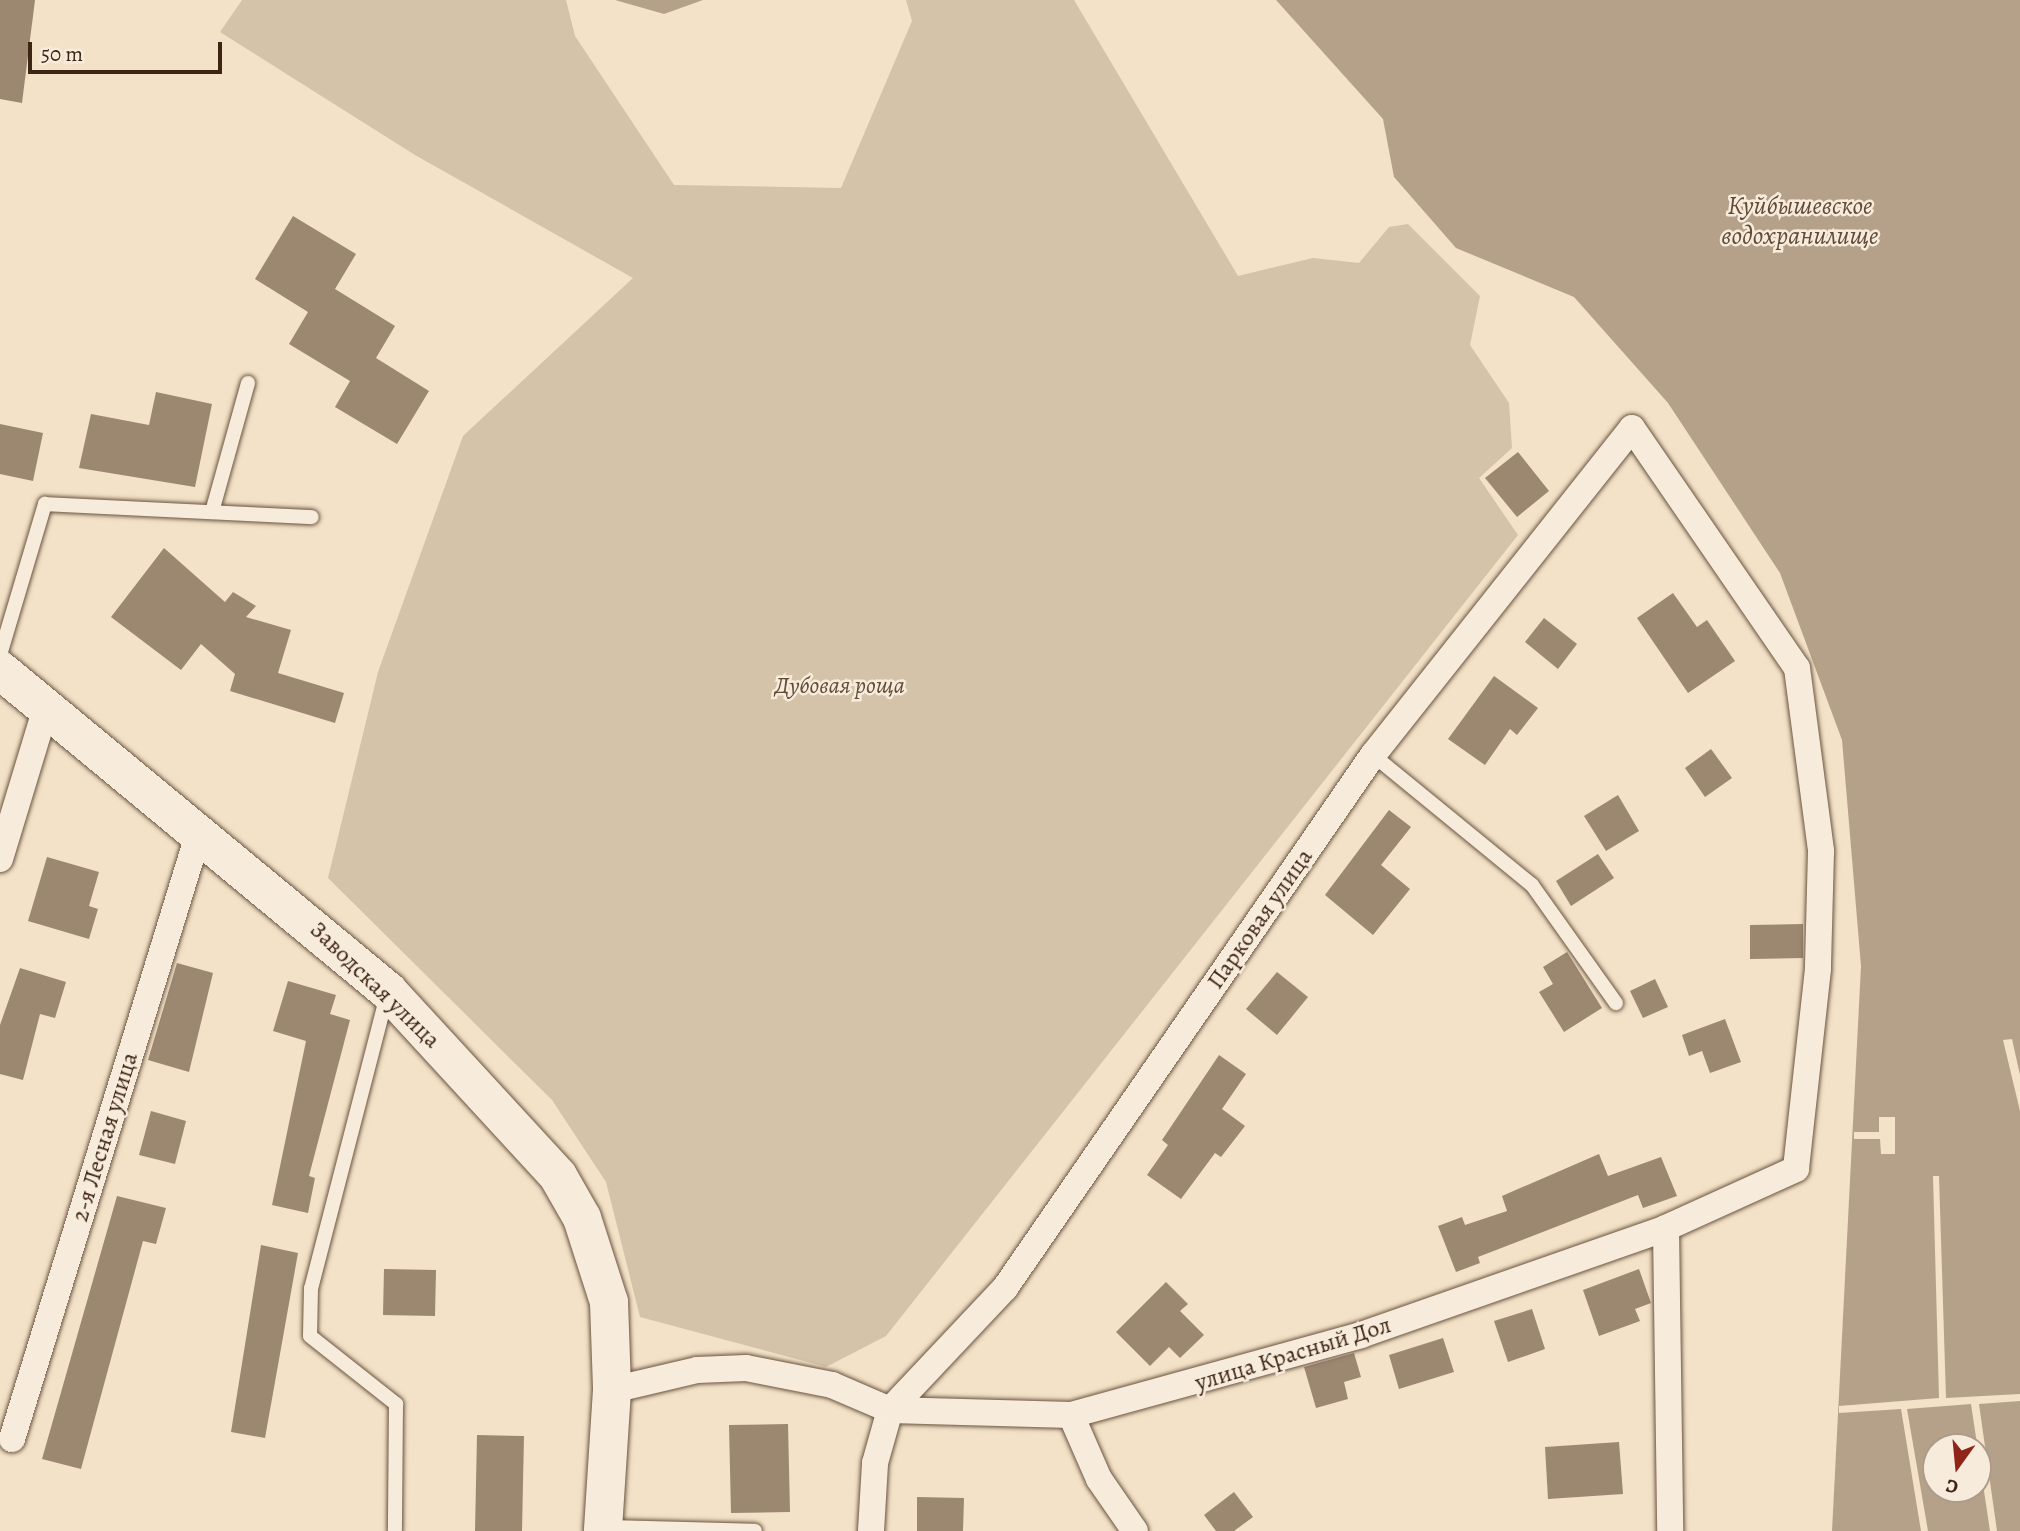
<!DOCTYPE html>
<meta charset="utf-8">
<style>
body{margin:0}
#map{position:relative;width:2020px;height:1531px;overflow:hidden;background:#f3e2c7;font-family:Alegreya,serif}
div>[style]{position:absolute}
.green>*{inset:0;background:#d4c2a9}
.water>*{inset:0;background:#b5a18a}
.pier>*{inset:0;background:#f3e2c7}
.building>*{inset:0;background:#9c8771}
.roads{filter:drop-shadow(0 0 2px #6b5441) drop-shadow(0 0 2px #6b5441)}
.service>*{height:14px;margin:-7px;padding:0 7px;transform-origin:7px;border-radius:7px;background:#f7ecdb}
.minor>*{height:26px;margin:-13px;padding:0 13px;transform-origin:13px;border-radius:13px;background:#f7ecdb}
.secondary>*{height:38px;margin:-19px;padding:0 19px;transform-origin:19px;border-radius:19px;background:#f7ecdb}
span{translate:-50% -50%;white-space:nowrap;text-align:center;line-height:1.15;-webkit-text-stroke:5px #f7ecdb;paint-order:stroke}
.park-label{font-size:24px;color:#644c39;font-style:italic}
.street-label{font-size:24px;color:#3e2414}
.water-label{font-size:26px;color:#624a37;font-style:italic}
.north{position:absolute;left:1922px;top:1433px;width:70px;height:70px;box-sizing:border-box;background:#f7ecdb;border:2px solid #ad9c8b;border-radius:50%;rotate:195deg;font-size:19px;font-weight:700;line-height:28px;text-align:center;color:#3e2414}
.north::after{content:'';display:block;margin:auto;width:24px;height:32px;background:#8f2418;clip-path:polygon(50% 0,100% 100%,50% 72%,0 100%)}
.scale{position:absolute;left:28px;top:42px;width:194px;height:32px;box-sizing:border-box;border:4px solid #3e2414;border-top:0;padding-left:9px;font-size:21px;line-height:24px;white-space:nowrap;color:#3e2414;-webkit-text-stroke:5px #f7ecdb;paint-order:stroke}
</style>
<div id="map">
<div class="green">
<div style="clip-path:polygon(242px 0,566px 0,575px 36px,674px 185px,841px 188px,912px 21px,906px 0,1074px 0,1238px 276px,1313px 258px,1359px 263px,1389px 227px,1408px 224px,1480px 296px,1470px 345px,1509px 403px,1512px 448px,1479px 478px,1518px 535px,886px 1336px,826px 1367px,640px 1317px,606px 1182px,552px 1100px,328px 878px,378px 672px,463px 436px,633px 278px,415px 155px,220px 32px)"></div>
</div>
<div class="water">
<div style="clip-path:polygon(615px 0,703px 0,664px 14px)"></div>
<div style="clip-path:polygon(evenodd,1276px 0,2020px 0,2020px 1531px,1832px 1531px,1861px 966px,1842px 740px,1780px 573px,1668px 403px,1574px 297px,1456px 248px,1394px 177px,1383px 119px,1276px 0,1936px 1447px,1978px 1447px,1978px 1489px,1936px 1489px,1936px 1447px)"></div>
</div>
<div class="pier">
<div style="clip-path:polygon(2012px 1039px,2020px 1075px,2020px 1111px,2003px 1040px)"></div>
<div style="clip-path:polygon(1879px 1117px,1895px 1117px,1895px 1154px,1881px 1154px,1880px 1139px,1854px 1139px,1854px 1132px,1879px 1132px)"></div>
<div style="clip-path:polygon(1933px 1176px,1939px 1176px,1946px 1398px,2020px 1394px,2020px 1401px,1979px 1404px,1997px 1531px,1990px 1531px,1971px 1404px,1907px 1409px,1928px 1531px,1921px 1531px,1901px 1409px,1839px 1413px,1839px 1406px,1939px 1398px)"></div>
</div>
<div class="building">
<div style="clip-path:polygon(0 0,35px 0,22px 103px,0 99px)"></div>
<div style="clip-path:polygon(293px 216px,356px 254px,335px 289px,395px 326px,376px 358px,429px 391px,397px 444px,335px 407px,350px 381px,289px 344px,308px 312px,255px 279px)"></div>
<div style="clip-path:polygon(156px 392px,212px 404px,195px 487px,79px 468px,91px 414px,149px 425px)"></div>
<div style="clip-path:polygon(0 424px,43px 433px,33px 481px,0 474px)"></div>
<div style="clip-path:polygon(1518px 452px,1549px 491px,1517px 517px,1485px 478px)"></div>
<div style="clip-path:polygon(164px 548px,225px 602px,233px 592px,256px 606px,246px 617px,291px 630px,278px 673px,344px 693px,335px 723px,230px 691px,235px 674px,201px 644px,181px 670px,111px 617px)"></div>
<div style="clip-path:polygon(1673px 593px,1697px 627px,1707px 620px,1735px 661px,1688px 693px,1637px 618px)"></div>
<div style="clip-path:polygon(1544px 618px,1577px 644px,1558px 669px,1525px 642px)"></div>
<div style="clip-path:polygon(1494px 676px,1538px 708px,1517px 735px,1510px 729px,1485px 765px,1448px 739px)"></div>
<div style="clip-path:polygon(1711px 749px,1732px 778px,1705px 797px,1685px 768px)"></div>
<div style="clip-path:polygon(1618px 795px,1639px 831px,1606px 851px,1584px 816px)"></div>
<div style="clip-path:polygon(1389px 810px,1411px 827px,1381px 865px,1410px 889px,1373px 935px,1325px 895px)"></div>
<div style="clip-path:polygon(1598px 854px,1614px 878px,1571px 906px,1556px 881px)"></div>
<div style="clip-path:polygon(47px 857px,99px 872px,89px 906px,98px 909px,89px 939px,28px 921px)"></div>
<div style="clip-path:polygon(1803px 924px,1803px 958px,1750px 959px,1750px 925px)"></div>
<div style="clip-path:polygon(1567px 952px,1602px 1008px,1564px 1032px,1539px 992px,1553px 984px,1543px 967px)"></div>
<div style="clip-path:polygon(177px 963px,213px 973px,189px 1072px,148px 1060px)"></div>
<div style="clip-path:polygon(20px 968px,66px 982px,55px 1018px,40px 1014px,23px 1080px,0 1074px,0 1025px)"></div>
<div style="clip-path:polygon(1277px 972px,1308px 997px,1277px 1035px,1246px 1009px)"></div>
<div style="clip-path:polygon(1655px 979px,1668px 1007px,1643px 1018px,1630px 991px)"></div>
<div style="clip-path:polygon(288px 981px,336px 995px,330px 1014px,350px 1020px,309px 1176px,315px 1178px,308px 1213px,272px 1205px,306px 1041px,273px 1031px)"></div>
<div style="clip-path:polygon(1725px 1019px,1741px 1062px,1710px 1073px,1702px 1051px,1689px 1056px,1682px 1035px)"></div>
<div style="clip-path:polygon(1219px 1055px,1246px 1074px,1222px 1109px,1245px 1126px,1221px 1157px,1215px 1153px,1181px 1199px,1147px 1175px,1168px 1145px,1162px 1140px)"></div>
<div style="clip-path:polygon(151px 1111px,186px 1121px,175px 1164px,139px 1155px)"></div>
<div style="clip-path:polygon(1599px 1154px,1608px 1176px,1661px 1157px,1677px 1196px,1643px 1208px,1638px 1195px,1478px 1257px,1480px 1263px,1456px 1272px,1438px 1226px,1462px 1217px,1465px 1225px,1507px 1211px,1502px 1196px)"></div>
<div style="clip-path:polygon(117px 1196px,166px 1208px,156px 1244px,143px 1241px,81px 1469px,42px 1459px)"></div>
<div style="clip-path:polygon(261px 1245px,298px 1253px,265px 1438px,231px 1432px)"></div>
<div style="clip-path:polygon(384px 1269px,436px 1270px,435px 1316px,383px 1315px)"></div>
<div style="clip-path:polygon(1639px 1269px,1651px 1303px,1635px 1309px,1640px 1321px,1599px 1336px,1583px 1290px)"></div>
<div style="clip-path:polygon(1166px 1282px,1188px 1304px,1180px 1311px,1204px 1335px,1180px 1358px,1169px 1347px,1150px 1366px,1116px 1332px)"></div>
<div style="clip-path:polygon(1532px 1309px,1545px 1349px,1508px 1362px,1494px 1321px)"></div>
<div style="clip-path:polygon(1443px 1338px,1454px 1372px,1399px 1389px,1389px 1355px)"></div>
<div style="clip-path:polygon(1354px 1353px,1361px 1377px,1344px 1382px,1348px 1399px,1316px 1408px,1304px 1367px)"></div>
<div style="clip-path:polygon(788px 1424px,790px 1512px,731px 1513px,729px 1425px)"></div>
<div style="clip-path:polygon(477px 1435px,524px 1436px,522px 1531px,475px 1531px)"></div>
<div style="clip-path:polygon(1619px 1442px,1623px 1494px,1548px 1499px,1545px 1447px)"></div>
<div style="clip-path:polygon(1234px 1492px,1253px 1517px,1234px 1531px,1216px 1531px,1204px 1515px)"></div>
<div style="clip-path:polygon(917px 1497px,964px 1498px,963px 1531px,917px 1531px)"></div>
</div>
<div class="roads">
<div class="service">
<div style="left:212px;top:512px;width:134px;rotate:-74.4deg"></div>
<div style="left:0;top:655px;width:158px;rotate:-73.4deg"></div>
<div style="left:45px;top:504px;width:267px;rotate:2.8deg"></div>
<div style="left:1373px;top:755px;width:205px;rotate:39.3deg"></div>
<div style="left:1532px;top:885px;width:145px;rotate:54.6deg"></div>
<div style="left:387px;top:995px;width:303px;rotate:104.5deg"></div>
<div style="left:311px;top:1288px;width:48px;rotate:91.2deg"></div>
<div style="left:310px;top:1336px;width:110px;rotate:38.3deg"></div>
<div style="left:396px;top:1404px;width:127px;rotate:90.5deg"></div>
<div style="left:606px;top:1527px;width:149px;rotate:1.5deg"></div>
</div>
<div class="minor">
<div style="left:0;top:859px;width:158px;rotate:-73.1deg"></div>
<div style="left:612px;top:1390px;width:87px;rotate:-13.2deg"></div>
<div style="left:697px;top:1370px;width:49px;rotate:-2.3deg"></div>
<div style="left:746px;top:1368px;width:88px;rotate:11.2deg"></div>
<div style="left:832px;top:1385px;width:63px;rotate:23.3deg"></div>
<div style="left:890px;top:1410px;width:181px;rotate:1.6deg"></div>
<div style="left:1071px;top:1415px;width:301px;rotate:-15.4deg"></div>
<div style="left:1361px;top:1335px;width:323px;rotate:-19.3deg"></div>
<div style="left:1666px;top:1228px;width:303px;rotate:89.2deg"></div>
<div style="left:1071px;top:1415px;width:70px;rotate:66.4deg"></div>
<div style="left:1099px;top:1479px;width:63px;rotate:55.3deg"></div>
<div style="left:12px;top:1439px;width:632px;rotate:-72.88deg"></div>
<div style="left:871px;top:1531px;width:68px;rotate:-86.6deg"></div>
<div style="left:875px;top:1463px;width:55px;rotate:-74.2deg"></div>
<div style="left:890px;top:1410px;width:168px;rotate:-46.7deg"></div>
<div style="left:1005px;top:1288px;width:648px;rotate:-55.38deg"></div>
<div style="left:1373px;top:755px;width:417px;rotate:-51.6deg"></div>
<div style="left:1632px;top:428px;width:291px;rotate:55.5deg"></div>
<div style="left:1797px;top:668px;width:185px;rotate:82.5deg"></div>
<div style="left:1821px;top:851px;width:118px;rotate:91.5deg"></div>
<div style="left:1818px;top:969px;width:201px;rotate:96.3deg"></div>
<div style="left:1796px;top:1169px;width:143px;rotate:155.6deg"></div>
</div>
<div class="secondary">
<div style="left:0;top:670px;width:504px;rotate:39.6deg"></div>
<div style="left:388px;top:991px;width:251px;rotate:47.4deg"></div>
<div style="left:558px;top:1176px;width:48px;rotate:60.3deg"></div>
<div style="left:582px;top:1218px;width:88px;rotate:72.2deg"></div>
<div style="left:609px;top:1302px;width:88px;rotate:88deg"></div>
<div style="left:612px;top:1390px;width:141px;rotate:93.7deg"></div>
</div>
</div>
<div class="park-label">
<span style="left:840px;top:686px">Дубовая роща</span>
</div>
<div class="street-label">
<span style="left:1260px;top:919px;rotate:-55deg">Парковая улица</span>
<span style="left:375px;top:985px;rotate:44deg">Заводская улица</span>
<span style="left:105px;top:1137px;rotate:-73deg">2-я Лесная улица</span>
<span style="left:1293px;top:1354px;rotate:-17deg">улица Красный Дол</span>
</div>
<div class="water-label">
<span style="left:1800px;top:221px">Куйбышевское<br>водохранилище</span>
</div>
<div class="north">С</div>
<div class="scale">50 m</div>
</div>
